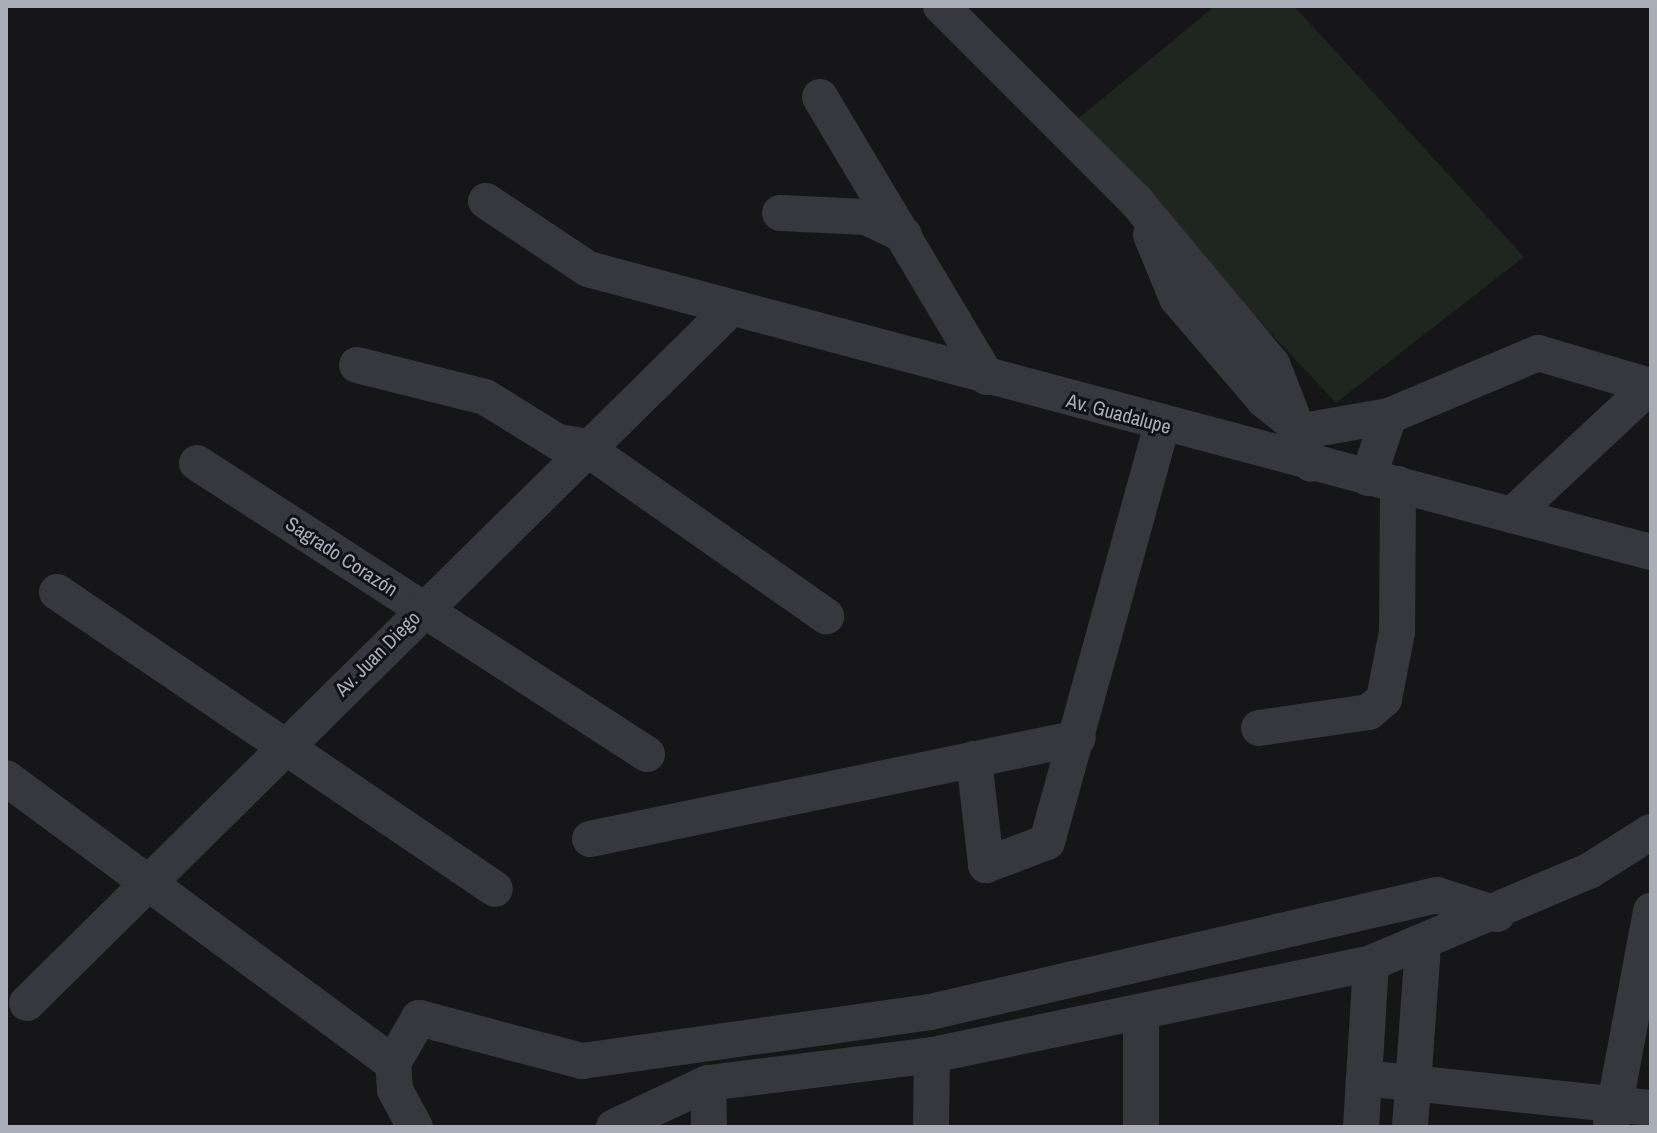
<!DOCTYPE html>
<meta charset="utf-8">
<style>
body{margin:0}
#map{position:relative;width:1657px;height:1133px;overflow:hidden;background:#161618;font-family:"Archivo Narrow",sans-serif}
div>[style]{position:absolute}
.green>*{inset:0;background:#1e261f}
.minor>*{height:36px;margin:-18px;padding:0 18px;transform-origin:18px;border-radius:18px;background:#37383d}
span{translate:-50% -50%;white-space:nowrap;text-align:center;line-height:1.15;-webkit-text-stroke:6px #111113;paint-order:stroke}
.street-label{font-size:20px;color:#a8adb8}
.frame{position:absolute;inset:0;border:8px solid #a8adb8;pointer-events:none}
</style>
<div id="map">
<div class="green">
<div style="clip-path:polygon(1215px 6px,1294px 6px,1524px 257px,1336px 403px,1074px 122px)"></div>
</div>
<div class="minor">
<div style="left:941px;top:6px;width:276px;rotate:45deg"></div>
<div style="left:1136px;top:201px;width:212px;rotate:50.2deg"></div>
<div style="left:1272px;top:364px;width:107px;rotate:68.7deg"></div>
<div style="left:820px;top:97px;width:326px;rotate:59.2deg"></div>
<div style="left:486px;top:201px;width:123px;rotate:33.7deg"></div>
<div style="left:588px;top:269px;width:1100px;rotate:14.91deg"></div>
<div style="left:780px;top:213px;width:86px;rotate:2.7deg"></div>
<div style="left:866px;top:217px;width:42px;rotate:25.3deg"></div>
<div style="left:1151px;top:235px;width:68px;rotate:67.6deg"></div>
<div style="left:1177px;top:298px;width:134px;rotate:49.5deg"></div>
<div style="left:1264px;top:400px;width:50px;rotate:38.5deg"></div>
<div style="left:1303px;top:431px;width:87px;rotate:-9.9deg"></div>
<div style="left:357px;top:365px;width:132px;rotate:14deg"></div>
<div style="left:485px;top:397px;width:86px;rotate:31.7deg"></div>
<div style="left:558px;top:442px;width:25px;rotate:9deg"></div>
<div style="left:583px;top:446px;width:297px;rotate:35deg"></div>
<div style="left:197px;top:463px;width:536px;rotate:32.89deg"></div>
<div style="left:1368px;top:478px;width:65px;rotate:-71.3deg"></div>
<div style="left:1389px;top:416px;width:162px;rotate:-22.9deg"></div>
<div style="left:1538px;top:353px;width:117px;rotate:16.4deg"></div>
<div style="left:1512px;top:515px;width:190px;rotate:-43.1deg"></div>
<div style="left:57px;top:592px;width:529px;rotate:34.14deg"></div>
<div style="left:1259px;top:728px;width:111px;rotate:-8.3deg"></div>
<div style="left:1369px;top:712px;width:20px;rotate:-41deg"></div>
<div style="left:1384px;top:699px;width:68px;rotate:-79deg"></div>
<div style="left:1397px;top:632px;width:148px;rotate:-89.6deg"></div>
<div style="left:974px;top:759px;width:107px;rotate:83.5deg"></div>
<div style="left:986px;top:865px;width:65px;rotate:-20.7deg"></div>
<div style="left:1047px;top:842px;width:433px;rotate:-74.6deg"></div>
<div style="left:6px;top:778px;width:481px;rotate:36.4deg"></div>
<div style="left:590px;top:839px;width:498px;rotate:-11.7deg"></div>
<div style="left:27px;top:1003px;width:989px;rotate:-44.63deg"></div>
<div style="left:1364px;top:1078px;width:289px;rotate:6deg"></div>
<div style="left:708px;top:1083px;width:44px;rotate:88.7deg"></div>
<div style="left:1611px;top:1125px;width:218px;rotate:-79.4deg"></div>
<div style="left:415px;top:1127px;width:42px;rotate:-118.4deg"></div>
<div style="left:395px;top:1090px;width:27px;rotate:-94deg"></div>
<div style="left:393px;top:1063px;width:52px;rotate:-60deg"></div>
<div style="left:419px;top:1018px;width:169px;rotate:14.8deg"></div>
<div style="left:582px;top:1061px;width:351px;rotate:-8deg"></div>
<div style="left:930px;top:1012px;width:520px;rotate:-12.99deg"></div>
<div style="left:1437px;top:895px;width:63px;rotate:17.6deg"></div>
<div style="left:614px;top:1127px;width:104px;rotate:-25.1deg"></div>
<div style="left:708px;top:1083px;width:226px;rotate:-7.1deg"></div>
<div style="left:932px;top:1055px;width:449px;rotate:-11.8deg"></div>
<div style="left:1371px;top:963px;width:237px;rotate:-22.9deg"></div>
<div style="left:1589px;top:871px;width:73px;rotate:-32.2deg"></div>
<div style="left:931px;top:1127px;width:72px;rotate:-89.2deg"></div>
<div style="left:1141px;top:1127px;width:115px;rotate:-90deg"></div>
<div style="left:1361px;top:1127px;width:164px;rotate:-86.5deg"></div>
<div style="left:1410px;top:1127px;width:182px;rotate:-85.9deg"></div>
</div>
<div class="street-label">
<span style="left:1119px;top:413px;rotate:15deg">Av. Guadalupe</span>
<span style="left:342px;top:556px;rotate:33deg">Sagrado Corazón</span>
<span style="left:377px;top:653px;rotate:-45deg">Av. Juan Diego</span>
</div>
<div class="frame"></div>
</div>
